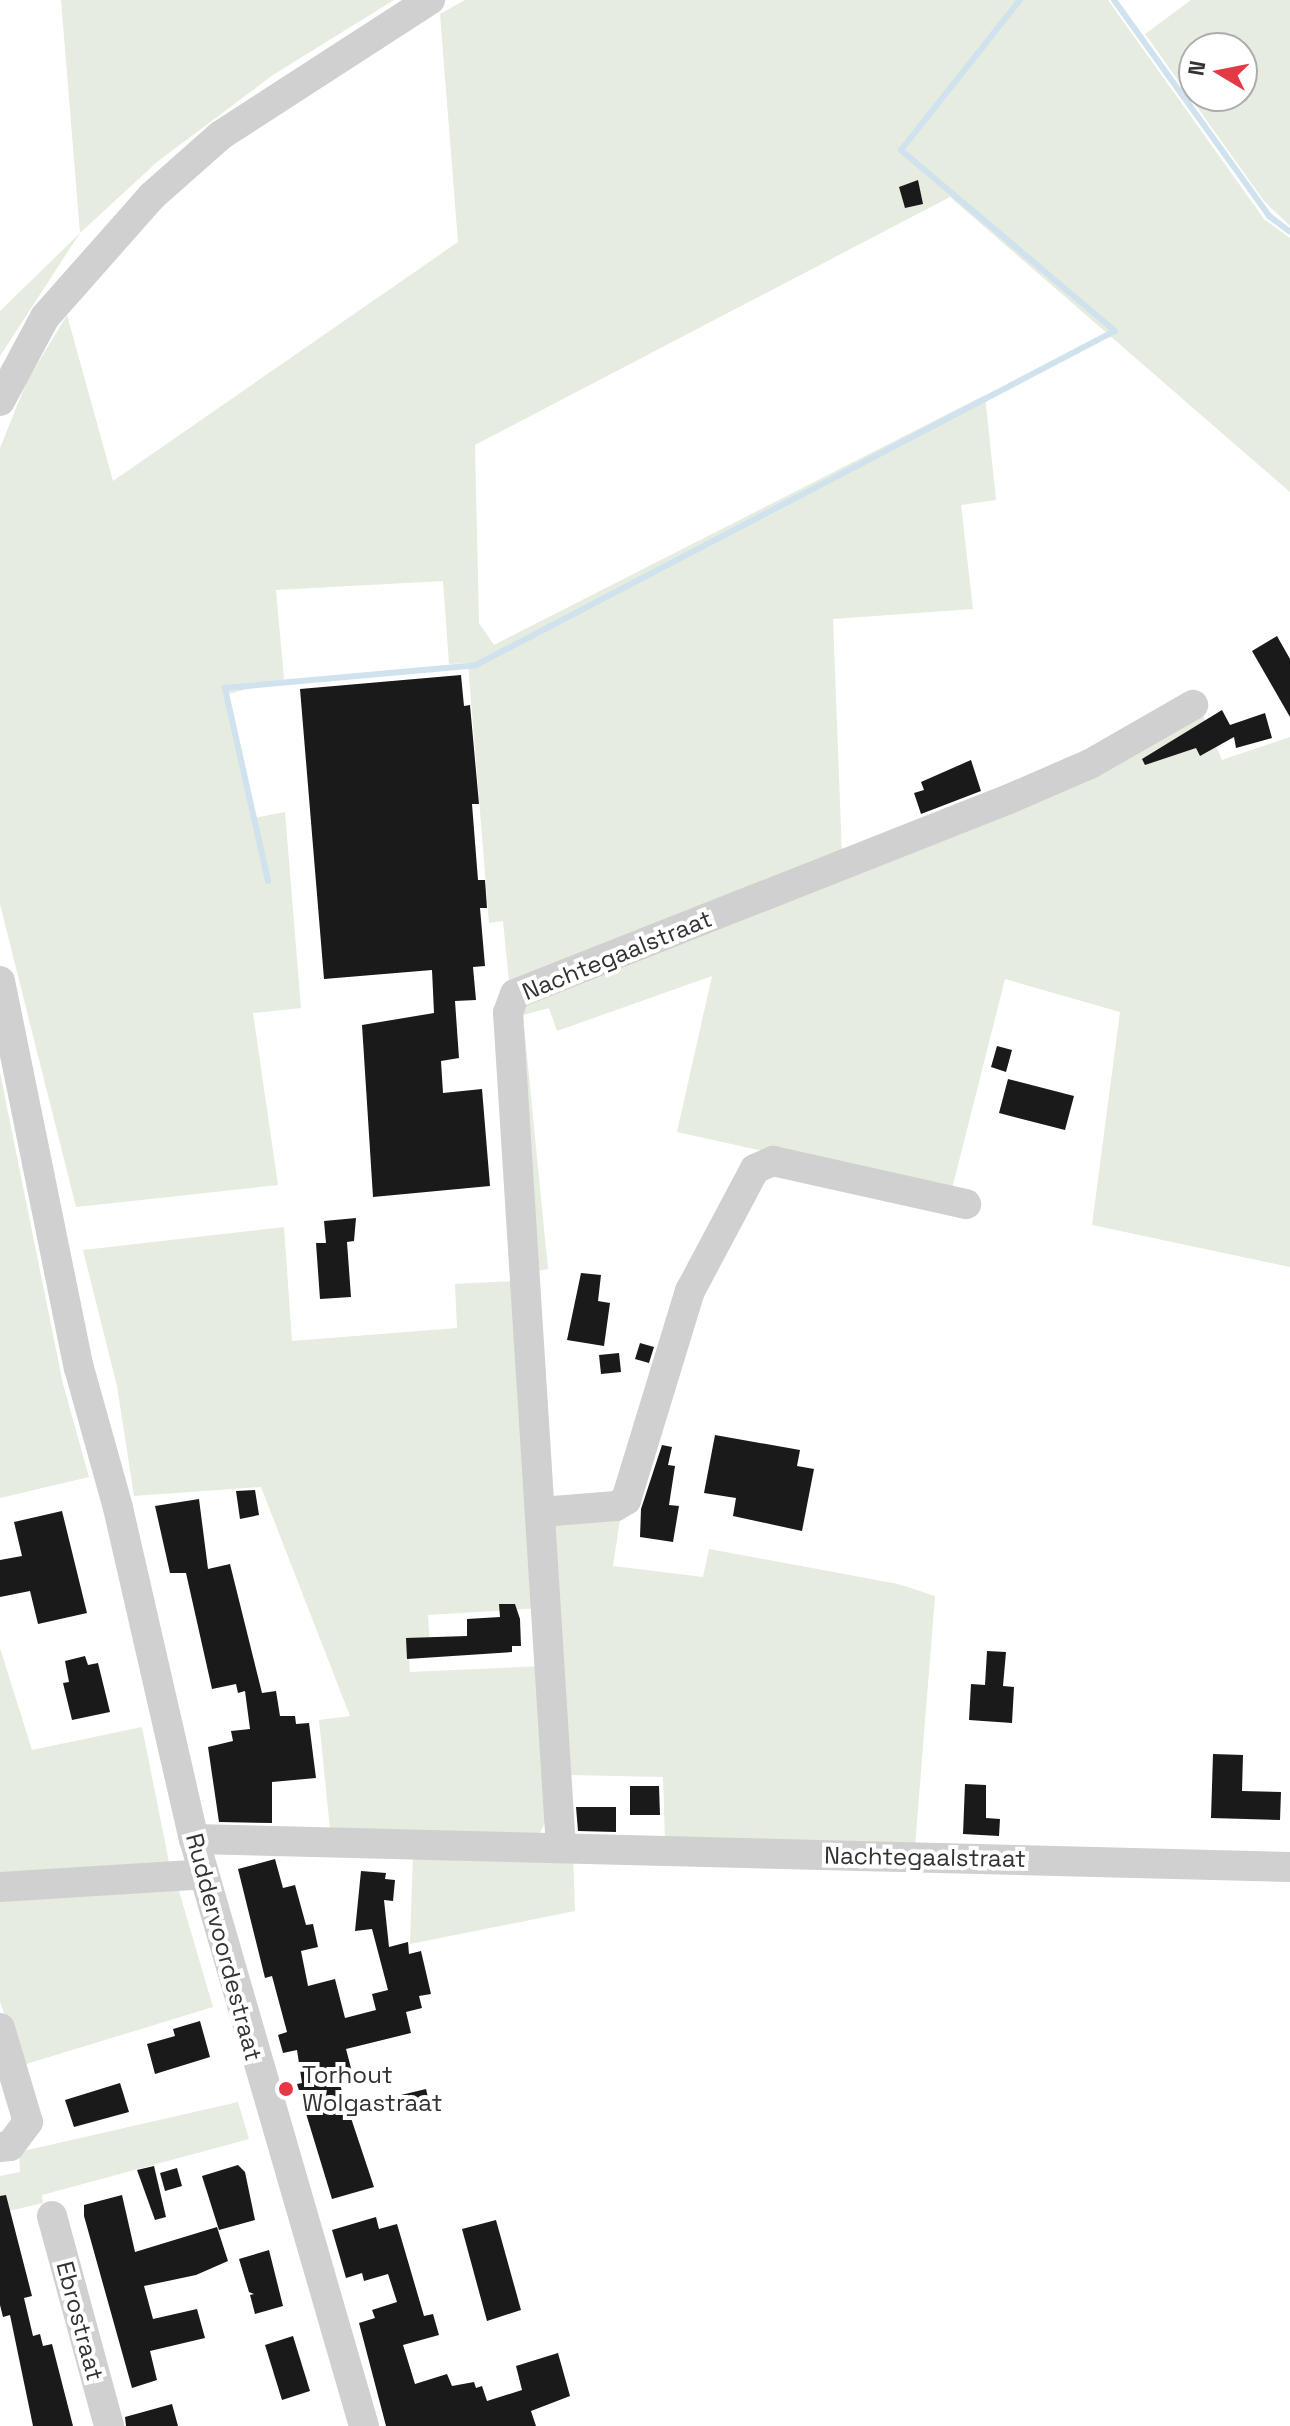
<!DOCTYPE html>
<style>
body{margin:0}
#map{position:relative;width:1290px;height:2426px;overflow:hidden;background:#fff;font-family:"Space Grotesk",sans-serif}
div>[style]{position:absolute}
.green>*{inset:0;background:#e6ecdf}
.stream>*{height:6px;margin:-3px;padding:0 3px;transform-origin:3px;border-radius:3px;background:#cfe2ee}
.building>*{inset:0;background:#1a1a1a}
.minor>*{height:30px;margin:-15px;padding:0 15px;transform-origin:15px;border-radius:15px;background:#d0d0d0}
.dots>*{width:22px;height:22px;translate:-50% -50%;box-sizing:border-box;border:4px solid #fff;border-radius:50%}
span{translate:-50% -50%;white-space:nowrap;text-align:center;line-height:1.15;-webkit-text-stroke:8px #fff;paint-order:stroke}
.street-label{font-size:24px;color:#333}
.poi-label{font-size:24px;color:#333}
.left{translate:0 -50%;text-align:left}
.north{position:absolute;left:1178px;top:32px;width:80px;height:80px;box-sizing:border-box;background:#fff;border:2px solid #adadad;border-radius:50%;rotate:280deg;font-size:22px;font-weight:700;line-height:32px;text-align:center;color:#333}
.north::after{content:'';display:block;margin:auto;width:28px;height:36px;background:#e63946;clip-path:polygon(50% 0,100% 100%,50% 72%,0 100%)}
</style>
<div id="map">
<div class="green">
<div style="clip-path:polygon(61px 0,394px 0,273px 75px,157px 162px,80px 233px,0 356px,0 311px,80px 233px)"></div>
<div style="clip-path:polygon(465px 0,1108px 0,1264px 219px,1290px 238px,1290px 492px,950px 197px,475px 445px,479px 623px,494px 645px,985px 395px,996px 500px,961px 505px,973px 609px,833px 619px,842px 855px,509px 982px,503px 921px,489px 923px,468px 663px,449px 664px,443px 581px,276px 590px,284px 679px,228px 694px,254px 818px,285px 812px,301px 1008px,253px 1013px,278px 1185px,76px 1207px,0 904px,0 448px,27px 381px,67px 315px,113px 481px,458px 242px,440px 14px)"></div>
<div style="clip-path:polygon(evenodd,1191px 0,1290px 0,1290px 226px,1264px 201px,1145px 34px,1191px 0,1194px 48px,1242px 48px,1242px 96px,1194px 96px,1194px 48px)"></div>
<div style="clip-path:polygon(1201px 710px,1222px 760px,1290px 737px,1290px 1267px,1092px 1225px,1120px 1012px,1005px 979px,951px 1193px,677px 1132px,712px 976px,557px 1031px,549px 1008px,523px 1015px,548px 1269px,528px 1273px,508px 1005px)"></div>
<div style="clip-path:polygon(0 1073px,63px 1384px,89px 1477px,0 1498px)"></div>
<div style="clip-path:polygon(284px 1227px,292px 1341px,457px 1328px,455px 1284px,517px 1281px,540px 1608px,428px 1615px,430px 1648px,408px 1648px,410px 1672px,546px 1666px,547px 1817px,539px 1836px,330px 1829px,319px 1720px,350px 1716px,261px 1487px,134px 1496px,117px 1386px,83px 1250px)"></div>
<div style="clip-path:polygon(621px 1513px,613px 1566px,703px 1577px,709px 1549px,898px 1584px,935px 1596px,915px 1847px,665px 1842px,663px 1777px,568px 1775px,554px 1522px)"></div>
<div style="clip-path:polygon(0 1648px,32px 1750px,142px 1727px,169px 1862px,0 1875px)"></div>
<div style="clip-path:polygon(413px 1853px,573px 1855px,575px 1911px,410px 1944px)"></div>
<div style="clip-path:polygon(173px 1885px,179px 1891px,213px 2007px,23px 2065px,0 2002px,0 1894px)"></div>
<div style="clip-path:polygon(238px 2102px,249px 2139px,42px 2195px,43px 2203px,0 2213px,0 2176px,20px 2172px,19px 2152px)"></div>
</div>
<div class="stream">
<div style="left:1114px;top:0;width:266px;rotate:54.3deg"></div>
<div style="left:1269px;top:216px;width:26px;rotate:37deg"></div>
<div style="left:268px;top:881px;width:198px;rotate:-102.6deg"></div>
<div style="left:225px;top:688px;width:252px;rotate:-5.2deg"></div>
<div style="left:476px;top:665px;width:721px;rotate:-27.6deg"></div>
<div style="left:1115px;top:331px;width:280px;rotate:-139.8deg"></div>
<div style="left:901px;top:150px;width:191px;rotate:-51.6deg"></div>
</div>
<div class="building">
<div style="clip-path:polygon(918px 180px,923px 204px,905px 208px,899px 187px)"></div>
<div style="clip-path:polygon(1277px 636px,1290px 659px,1290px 717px,1252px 651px)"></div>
<div style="clip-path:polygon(461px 675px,464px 706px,470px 705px,479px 804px,472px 804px,478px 880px,485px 880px,487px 908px,480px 908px,485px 966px,473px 967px,476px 1000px,455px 1001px,459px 1058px,441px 1061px,443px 1093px,482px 1089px,490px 1186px,373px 1197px,362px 1025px,434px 1013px,432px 970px,324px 979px,300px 689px)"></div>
<div style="clip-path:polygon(1222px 710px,1230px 725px,1265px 713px,1272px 738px,1236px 748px,1234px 737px,1200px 756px,1196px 748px,1145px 765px,1142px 759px)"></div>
<div style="clip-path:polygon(971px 760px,981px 791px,921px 814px,914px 793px,924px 790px,921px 782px)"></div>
<div style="clip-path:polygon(997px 1046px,1012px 1050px,1006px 1072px,991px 1067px)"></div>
<div style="clip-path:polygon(1008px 1079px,1074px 1096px,1065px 1130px,999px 1113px)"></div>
<div style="clip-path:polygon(356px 1218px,354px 1241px,347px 1242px,351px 1297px,320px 1299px,316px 1243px,326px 1243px,324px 1221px)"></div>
<div style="clip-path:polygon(581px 1273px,601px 1275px,598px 1301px,610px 1303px,604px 1346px,567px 1340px)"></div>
<div style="clip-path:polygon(640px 1343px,654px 1347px,649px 1363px,635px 1359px)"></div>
<div style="clip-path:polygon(619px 1353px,621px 1372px,601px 1374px,599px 1355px)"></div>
<div style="clip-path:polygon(715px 1435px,800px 1450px,797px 1466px,814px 1469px,802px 1531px,733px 1516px,736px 1498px,704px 1493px)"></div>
<div style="clip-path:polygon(662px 1445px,672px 1447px,668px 1465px,675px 1466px,669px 1505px,679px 1506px,673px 1542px,640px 1537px,641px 1509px)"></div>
<div style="clip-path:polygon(255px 1490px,259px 1515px,240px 1519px,236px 1491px)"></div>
<div style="clip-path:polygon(199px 1499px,208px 1569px,230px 1564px,262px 1693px,276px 1691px,280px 1716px,295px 1716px,296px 1724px,309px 1723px,316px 1778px,272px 1782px,272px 1823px,219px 1822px,208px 1747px,233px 1741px,231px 1731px,250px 1729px,245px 1691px,238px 1693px,236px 1684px,212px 1689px,186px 1573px,170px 1573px,155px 1506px)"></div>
<div style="clip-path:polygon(62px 1511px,87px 1613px,38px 1624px,30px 1591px,0 1597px,0 1560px,22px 1556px,14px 1522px)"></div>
<div style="clip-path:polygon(499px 1604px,515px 1604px,520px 1619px,521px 1646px,512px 1646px,512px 1652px,407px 1659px,406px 1638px,467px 1636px,467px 1619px,500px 1617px)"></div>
<div style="clip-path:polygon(987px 1651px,1006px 1652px,1003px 1686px,1014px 1687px,1012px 1723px,969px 1720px,971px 1684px,985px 1685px)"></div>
<div style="clip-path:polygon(85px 1656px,88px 1665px,98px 1663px,110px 1712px,72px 1720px,63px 1683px,69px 1682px,65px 1661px)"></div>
<div style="clip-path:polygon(1213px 1754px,1243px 1755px,1242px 1791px,1281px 1792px,1280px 1820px,1211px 1818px)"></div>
<div style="clip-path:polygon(965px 1784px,986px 1785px,986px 1818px,1000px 1819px,999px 1836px,963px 1834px)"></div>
<div style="clip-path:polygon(630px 1786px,659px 1786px,660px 1815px,630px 1815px)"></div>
<div style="clip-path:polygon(576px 1807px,616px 1807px,616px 1832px,578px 1831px)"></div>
<div style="clip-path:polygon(275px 1859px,283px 1888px,295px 1885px,306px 1925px,313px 1924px,318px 1947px,301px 1951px,308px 1986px,335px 1979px,345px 2018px,376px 2010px,372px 1994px,388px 1990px,372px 1929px,355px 1931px,361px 1871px,386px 1873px,385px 1879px,395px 1880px,393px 1901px,384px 1900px,389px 1947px,408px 1942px,409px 1954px,421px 1951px,431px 1994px,419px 1996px,422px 2008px,406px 2012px,411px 2033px,346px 2049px,352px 2072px,337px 2076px,374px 2187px,332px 2199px,297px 2084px,302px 2083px,297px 2050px,283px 2053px,278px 2035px,287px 2032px,272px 1976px,265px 1978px,238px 1869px)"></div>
<div style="clip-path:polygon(200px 2021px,210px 2057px,155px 2074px,147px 2044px,175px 2036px,173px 2029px)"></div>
<div style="clip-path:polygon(120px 2083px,129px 2112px,74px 2127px,65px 2100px)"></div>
<div style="clip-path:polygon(426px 2089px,430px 2106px,405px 2111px,401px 2095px)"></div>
<div style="clip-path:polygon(238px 2165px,245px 2172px,255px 2220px,219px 2230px,202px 2176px)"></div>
<div style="clip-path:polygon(154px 2166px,166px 2217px,155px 2220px,137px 2170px)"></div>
<div style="clip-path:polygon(177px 2168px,182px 2186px,165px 2191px,160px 2173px)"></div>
<div style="clip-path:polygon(6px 2195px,32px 2296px,24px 2298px,33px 2336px,40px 2334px,43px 2346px,52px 2344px,73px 2426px,33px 2426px,10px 2315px,3px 2317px,0 2305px,0 2196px)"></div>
<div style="clip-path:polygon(122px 2195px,135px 2252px,217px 2227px,228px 2261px,196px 2275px,144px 2286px,153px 2319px,197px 2309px,205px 2338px,150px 2351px,157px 2380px,132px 2388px,84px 2216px,84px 2205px)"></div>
<div style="clip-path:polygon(376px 2217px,379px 2229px,397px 2224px,424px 2316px,433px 2314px,439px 2335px,403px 2345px,415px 2384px,447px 2374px,452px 2386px,474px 2382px,476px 2388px,482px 2386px,487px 2401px,522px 2390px,516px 2366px,558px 2353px,570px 2396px,531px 2411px,536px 2426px,386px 2426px,359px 2323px,375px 2318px,372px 2310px,397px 2302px,388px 2274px,364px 2281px,362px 2273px,346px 2278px,332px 2230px)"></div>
<div style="clip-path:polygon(496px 2220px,521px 2310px,487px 2321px,462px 2229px)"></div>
<div style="clip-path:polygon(269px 2250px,283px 2306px,255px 2314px,250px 2295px,254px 2294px,249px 2292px,239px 2259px)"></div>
<div style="clip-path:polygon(293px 2336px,310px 2391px,282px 2400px,265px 2345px)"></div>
<div style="clip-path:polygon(172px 2404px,178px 2426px,126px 2426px,125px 2417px)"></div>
</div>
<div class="minor">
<div style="left:0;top:401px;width:95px;rotate:-61.8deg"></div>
<div style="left:45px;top:317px;width:162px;rotate:-48.5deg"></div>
<div style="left:152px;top:196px;width:92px;rotate:-41.5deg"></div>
<div style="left:221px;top:135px;width:249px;rotate:-32.9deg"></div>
<div style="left:0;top:981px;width:395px;rotate:78.5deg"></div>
<div style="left:79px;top:1368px;width:145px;rotate:74.4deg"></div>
<div style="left:118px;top:1508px;width:340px;rotate:77.1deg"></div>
<div style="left:194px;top:1839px;width:611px;rotate:73.85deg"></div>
<div style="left:541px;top:1512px;width:75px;rotate:-4.6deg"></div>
<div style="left:616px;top:1506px;width:12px;rotate:-31deg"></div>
<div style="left:626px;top:1500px;width:219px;rotate:-73deg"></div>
<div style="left:690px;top:1291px;width:138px;rotate:-62deg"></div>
<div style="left:755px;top:1169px;width:20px;rotate:-24deg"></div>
<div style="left:773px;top:1161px;width:198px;rotate:12.6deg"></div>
<div style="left:194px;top:1839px;width:1096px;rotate:1.46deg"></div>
<div style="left:561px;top:1848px;width:837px;rotate:-93.63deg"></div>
<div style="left:508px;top:1013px;width:20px;rotate:-70deg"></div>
<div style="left:515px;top:994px;width:531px;rotate:-21.54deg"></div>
<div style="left:1009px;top:799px;width:88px;rotate:-23.4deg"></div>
<div style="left:1090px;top:764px;width:119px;rotate:-29.8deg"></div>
<div style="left:0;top:1887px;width:204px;rotate:-3.6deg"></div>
<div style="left:0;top:2028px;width:98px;rotate:73.4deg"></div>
<div style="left:28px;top:2122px;width:30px;rotate:127deg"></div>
<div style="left:10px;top:2146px;width:10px;rotate:174deg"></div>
<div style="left:52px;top:2216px;width:218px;rotate:74.8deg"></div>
</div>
<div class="dots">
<div style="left:286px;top:2089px;background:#e63946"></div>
</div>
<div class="street-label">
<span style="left:617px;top:955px;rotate:-22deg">Nachtegaalstraat</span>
<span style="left:925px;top:1857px;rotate:1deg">Nachtegaalstraat</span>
<span style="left:224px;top:1947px;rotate:75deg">Ruddervoordestraat</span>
<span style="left:80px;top:2321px;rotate:75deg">Ebrostraat</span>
</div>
<div class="poi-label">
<span class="left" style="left:302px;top:2089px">Torhout<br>Wolgastraat</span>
</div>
<div class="north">N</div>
</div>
